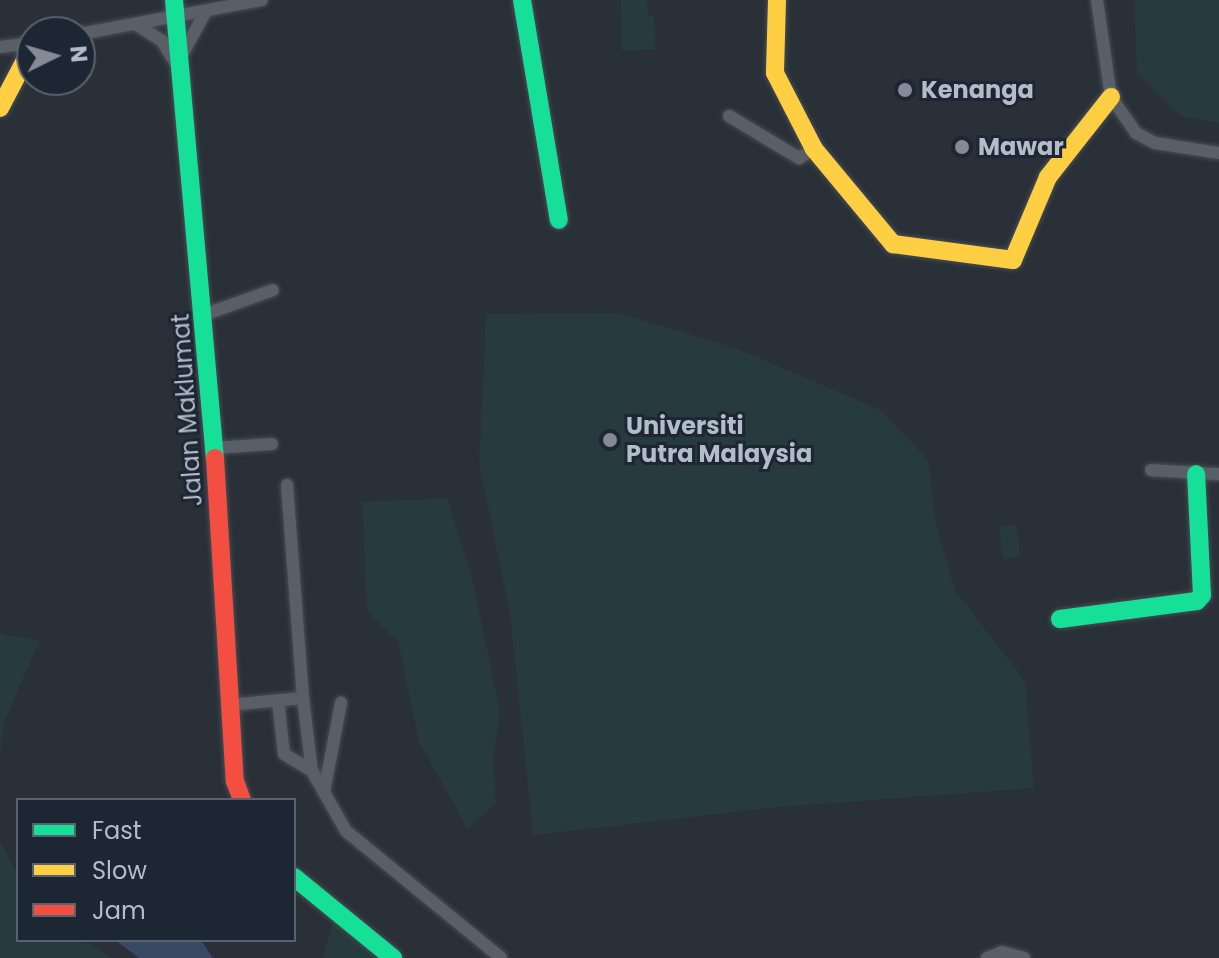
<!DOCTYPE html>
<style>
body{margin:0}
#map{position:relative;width:1219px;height:958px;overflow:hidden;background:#2a3038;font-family:Poppins,sans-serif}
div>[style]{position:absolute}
.green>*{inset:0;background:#273a3e}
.water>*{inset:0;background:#384963}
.roads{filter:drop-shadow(0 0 2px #484c53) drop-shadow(0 0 2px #484c53)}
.street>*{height:12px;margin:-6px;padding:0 6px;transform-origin:6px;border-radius:6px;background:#5a5e66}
.fast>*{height:18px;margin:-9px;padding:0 9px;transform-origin:9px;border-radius:9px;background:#16e098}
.slow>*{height:18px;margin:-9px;padding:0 9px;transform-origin:9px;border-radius:9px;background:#ffcf43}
.jam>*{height:18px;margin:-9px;padding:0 9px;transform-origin:9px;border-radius:9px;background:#f24e42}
.dots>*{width:22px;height:22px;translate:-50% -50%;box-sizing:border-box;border:4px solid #1d2633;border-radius:50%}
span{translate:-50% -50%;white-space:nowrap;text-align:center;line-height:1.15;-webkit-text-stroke:6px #1d2633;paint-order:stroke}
.poi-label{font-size:24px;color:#b4bcc9;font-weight:700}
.left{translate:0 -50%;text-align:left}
.street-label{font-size:24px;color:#b4bcc9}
.legend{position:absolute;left:16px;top:798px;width:280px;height:144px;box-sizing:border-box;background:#1d2633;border:2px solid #59626f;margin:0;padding:10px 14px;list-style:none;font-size:24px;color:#b4bcc9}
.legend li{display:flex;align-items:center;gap:16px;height:40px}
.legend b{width:40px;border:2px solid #59626f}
.north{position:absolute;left:16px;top:16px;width:80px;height:80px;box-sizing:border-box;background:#1d2633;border:2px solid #59626f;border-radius:50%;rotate:85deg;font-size:22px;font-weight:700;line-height:32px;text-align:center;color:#b4bcc9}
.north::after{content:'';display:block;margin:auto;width:28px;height:36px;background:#848b96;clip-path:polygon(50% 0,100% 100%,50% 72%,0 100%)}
</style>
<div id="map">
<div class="green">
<div style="clip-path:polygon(621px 0,647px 0,648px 15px,654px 16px,656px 49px,622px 51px)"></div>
<div style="clip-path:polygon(1134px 0,1219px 0,1219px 123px,1181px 116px,1137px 72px)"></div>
<div style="clip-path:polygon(618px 313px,735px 348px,881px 410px,928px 460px,936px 524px,955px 590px,1025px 681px,1034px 788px,780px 807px,533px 835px,510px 614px,479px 464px,486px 314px)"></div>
<div style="clip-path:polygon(447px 498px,472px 577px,500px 712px,493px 757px,496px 802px,468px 829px,419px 742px,398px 642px,367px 611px,362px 502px)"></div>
<div style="clip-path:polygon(1016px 524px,1020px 557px,1003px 559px,999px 527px)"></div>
<div style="clip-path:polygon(0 634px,40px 640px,4px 722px,0 756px)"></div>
<div style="clip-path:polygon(0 840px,18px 876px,18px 940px,82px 940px,113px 958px,0 958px)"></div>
<div style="clip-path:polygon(333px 921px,376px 958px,323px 958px)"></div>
</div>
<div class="water">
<div style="clip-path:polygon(115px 940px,201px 940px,213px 958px,139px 958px)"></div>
</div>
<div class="roads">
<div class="street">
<div style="left:1097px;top:0;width:98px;rotate:81.8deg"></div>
<div style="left:1111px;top:97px;width:44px;rotate:55.2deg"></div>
<div style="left:1136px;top:133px;width:21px;rotate:28deg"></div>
<div style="left:1155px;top:143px;width:65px;rotate:8.9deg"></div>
<div style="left:135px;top:24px;width:32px;rotate:32deg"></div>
<div style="left:162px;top:41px;width:28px;rotate:58deg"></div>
<div style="left:80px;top:34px;width:185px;rotate:-10.6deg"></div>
<div style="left:0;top:47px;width:32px;rotate:-7deg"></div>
<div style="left:183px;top:53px;width:48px;rotate:-61.3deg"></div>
<div style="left:729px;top:116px;width:82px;rotate:31deg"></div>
<div style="left:799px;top:158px;width:17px;rotate:-31deg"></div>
<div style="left:206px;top:314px;width:71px;rotate:-19.7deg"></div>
<div style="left:214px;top:448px;width:58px;rotate:-3.9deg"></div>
<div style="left:1151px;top:470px;width:68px;rotate:3.4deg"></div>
<div style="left:287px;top:485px;width:214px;rotate:85.7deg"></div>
<div style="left:278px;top:701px;width:53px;rotate:83.5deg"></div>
<div style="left:284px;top:754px;width:33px;rotate:31deg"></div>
<div style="left:229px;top:705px;width:74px;rotate:-5.4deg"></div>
<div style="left:303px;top:698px;width:74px;rotate:83deg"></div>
<div style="left:312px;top:771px;width:69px;rotate:60.5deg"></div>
<div style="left:346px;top:831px;width:200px;rotate:39.3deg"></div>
<div style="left:324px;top:792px;width:91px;rotate:-79.2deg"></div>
<div style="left:987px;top:958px;width:16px;rotate:-22deg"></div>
<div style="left:1002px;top:952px;width:23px;rotate:15deg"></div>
</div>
<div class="fast">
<div style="left:174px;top:0;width:460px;rotate:84.9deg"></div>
<div style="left:522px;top:0;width:223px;rotate:80.5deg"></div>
<div style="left:1060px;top:619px;width:138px;rotate:-7.5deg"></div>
<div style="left:1197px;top:601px;width:8px;rotate:-50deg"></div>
<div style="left:1202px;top:595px;width:121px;rotate:-92.8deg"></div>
<div style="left:294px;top:877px;width:128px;rotate:39.3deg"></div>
</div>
<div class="slow">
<div style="left:777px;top:0;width:73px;rotate:91.6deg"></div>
<div style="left:775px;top:73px;width:85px;rotate:62.8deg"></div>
<div style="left:814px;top:149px;width:124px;rotate:50.3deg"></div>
<div style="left:893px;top:244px;width:121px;rotate:7.6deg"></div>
<div style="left:1013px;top:260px;width:90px;rotate:-67.1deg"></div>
<div style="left:1048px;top:177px;width:102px;rotate:-51.8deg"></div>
<div style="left:0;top:108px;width:69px;rotate:-62.3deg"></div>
</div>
<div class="jam">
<div style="left:215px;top:458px;width:324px;rotate:86.5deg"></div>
<div style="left:235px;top:781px;width:20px;rotate:70deg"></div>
</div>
</div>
<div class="dots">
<div style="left:905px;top:90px;background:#848b96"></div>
<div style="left:962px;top:147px;background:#848b96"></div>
<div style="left:610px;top:440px;background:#848b96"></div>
</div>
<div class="poi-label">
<span class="left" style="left:921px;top:90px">Kenanga</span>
<span class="left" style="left:978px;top:147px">Mawar</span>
<span class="left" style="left:626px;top:440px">Universiti<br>Putra Malaysia</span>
</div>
<div class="street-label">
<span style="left:187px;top:410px;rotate:-94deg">Jalan Maklumat</span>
</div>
<ul class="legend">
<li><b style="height:10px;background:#16e098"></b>Fast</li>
<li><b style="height:10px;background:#ffcf43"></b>Slow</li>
<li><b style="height:10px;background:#f24e42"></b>Jam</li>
</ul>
<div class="north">N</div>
</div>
